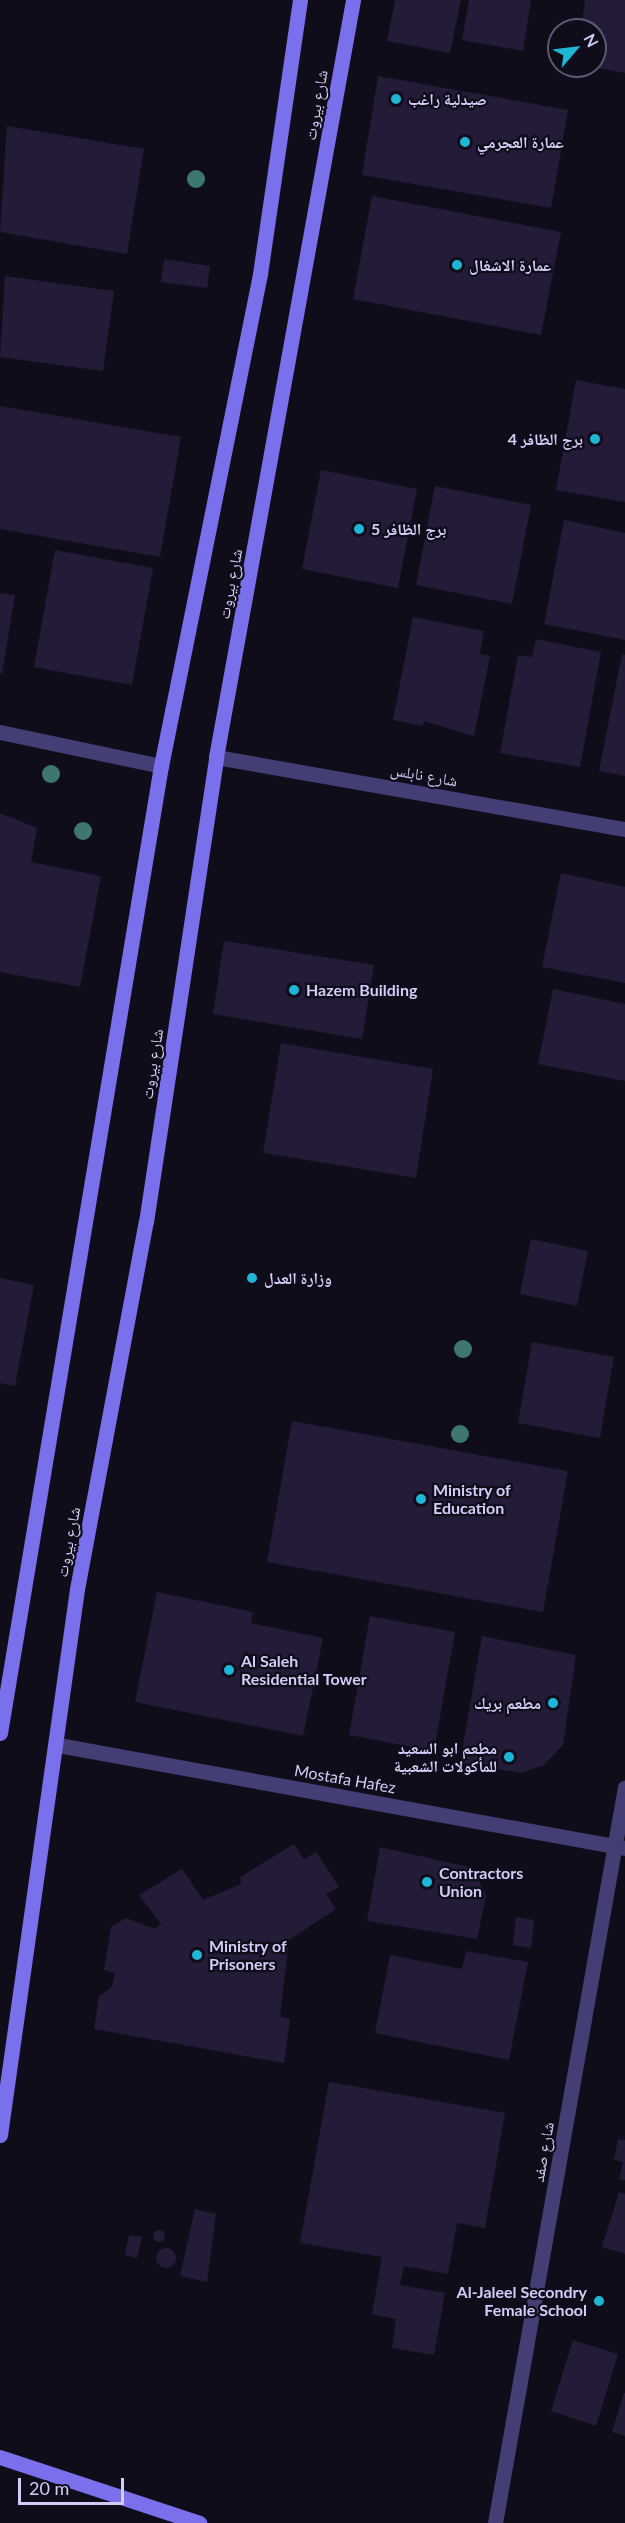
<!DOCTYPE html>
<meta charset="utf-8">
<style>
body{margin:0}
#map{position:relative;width:625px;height:2523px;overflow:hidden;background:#100d1a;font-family:Lato,"Noto Naskh Arabic",sans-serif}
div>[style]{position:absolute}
.building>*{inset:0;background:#231b38}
.round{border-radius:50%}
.minor>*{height:15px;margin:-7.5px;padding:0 7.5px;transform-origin:7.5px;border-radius:7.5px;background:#433e73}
.secondary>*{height:15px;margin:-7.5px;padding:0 7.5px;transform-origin:7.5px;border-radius:7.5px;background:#7a70ec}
.trees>*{width:18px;height:18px;margin:-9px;border-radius:50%;background:#3e7771}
.dots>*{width:16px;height:16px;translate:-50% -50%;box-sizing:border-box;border:3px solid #100d1a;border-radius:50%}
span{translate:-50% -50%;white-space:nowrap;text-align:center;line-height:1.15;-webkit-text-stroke:4.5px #100d1a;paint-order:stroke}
.poi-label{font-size:16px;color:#d4ccf8;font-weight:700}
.left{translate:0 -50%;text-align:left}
.right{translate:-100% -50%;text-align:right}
.street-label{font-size:16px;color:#d4ccf8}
.north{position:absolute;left:547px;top:18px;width:60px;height:60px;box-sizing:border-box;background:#100d1a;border:2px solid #5e5973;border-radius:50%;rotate:62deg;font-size:16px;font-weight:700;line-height:24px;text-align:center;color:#d4ccf8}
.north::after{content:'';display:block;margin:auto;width:21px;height:27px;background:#1db6d4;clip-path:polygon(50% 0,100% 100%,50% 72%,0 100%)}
.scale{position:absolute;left:18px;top:2478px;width:106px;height:27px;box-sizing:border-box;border:3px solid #d4ccf8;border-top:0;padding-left:8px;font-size:18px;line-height:21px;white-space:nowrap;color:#d4ccf8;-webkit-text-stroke:4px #100d1a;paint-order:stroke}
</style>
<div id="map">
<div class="building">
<div style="clip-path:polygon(395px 0,461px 0,450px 53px,387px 41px)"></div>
<div style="clip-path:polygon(469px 0,531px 0,523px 51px,462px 40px)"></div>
<div style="clip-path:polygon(585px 0,625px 0,625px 73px,591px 67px,595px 30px,581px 30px)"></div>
<div style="clip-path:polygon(378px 76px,568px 110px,551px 208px,362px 175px)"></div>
<div style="clip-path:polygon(7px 126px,144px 149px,127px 254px,0 232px)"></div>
<div style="clip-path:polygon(372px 196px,561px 232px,541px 335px,353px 299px)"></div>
<div style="clip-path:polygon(164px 259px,210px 266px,207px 288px,161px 282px)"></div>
<div style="clip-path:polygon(5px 276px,114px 291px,103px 371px,0 357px)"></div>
<div style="clip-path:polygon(576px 380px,625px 389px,625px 502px,556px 490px)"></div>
<div style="clip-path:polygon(0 406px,181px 437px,160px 557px,0 529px)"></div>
<div style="clip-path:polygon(321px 470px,417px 489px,398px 588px,302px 569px)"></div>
<div style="clip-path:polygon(435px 486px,531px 505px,512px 604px,416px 585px)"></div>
<div style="clip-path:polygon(564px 520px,625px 533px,625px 640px,544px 624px)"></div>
<div style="clip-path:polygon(55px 550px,153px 568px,132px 685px,34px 667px)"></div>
<div style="clip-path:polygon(0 593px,15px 595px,2px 674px,0 673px)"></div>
<div style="clip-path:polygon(413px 617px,484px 631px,480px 654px,490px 656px,474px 736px,424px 721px,423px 726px,393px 720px)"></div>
<div style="clip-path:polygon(536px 639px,601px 652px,580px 767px,500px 753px,518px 655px,532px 657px)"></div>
<div style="clip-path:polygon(622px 654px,625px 655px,625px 776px,599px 771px)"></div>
<div style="clip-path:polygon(0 813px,37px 828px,31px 862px,101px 876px,80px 987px,0 972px)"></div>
<div style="clip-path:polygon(561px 873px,625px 887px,625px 983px,542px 967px)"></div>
<div style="clip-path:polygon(224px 941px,374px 965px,362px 1039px,213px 1014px)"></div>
<div style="clip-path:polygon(553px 989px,625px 1004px,625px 1081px,538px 1064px)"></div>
<div style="clip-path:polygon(281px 1043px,433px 1069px,416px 1178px,263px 1153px)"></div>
<div style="clip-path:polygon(531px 1239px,588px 1251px,577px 1306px,520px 1294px)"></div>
<div style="clip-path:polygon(0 1278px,34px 1285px,15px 1386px,0 1383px)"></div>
<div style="clip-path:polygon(532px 1342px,614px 1357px,600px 1438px,518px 1423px)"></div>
<div style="clip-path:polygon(292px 1421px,568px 1471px,543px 1612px,267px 1562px)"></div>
<div style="clip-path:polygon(157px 1592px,253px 1612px,251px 1623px,323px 1638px,303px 1736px,135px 1702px)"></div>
<div style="clip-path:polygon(370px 1616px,455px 1632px,434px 1751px,349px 1735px)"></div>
<div style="clip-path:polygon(482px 1636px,576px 1655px,563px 1745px,544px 1765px,521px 1773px,460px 1763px)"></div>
<div style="clip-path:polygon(294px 1844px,304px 1859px,316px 1852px,339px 1887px,326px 1894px,336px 1909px,289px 1940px,280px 2017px,290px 2019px,284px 2063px,94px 2029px,99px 1996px,112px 1987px,115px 1973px,104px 1970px,111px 1927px,126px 1918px,155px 1929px,161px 1924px,139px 1895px,182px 1869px,203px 1900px,241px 1884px,240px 1877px)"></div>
<div style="clip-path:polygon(380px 1847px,473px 1868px,486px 1896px,477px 1939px,367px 1921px)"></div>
<div style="clip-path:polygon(516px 1917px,534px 1920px,531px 1948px,513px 1945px)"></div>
<div style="clip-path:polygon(466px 1951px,528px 1962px,509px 2060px,375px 2033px,390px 1955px,462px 1969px)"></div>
<div style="clip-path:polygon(329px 2082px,505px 2113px,485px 2228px,457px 2223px,448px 2274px,404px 2266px,400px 2285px,445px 2293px,434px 2355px,392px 2348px,396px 2319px,372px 2314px,382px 2257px,300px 2243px)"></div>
<div style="clip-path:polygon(618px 2139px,625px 2140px,625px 2180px,619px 2179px,623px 2162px,614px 2160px)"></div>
<div style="clip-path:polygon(619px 2192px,625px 2194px,625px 2254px,602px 2247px)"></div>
<div style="clip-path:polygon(195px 2209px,216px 2214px,207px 2282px,180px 2276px)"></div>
<div class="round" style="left:153px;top:2230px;width:12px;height:12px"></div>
<div style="clip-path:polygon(129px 2235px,142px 2237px,137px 2258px,125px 2255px)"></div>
<div class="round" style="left:156px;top:2248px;width:20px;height:20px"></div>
<div style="clip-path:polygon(573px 2340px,618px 2354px,596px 2426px,551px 2411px)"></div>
<div style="clip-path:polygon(624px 2393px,625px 2393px,625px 2436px,612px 2432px)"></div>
</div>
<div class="minor">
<div style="left:0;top:732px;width:165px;rotate:11.9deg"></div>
<div style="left:216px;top:757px;width:415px;rotate:10deg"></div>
<div style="left:58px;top:1745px;width:576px;rotate:10.3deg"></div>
<div style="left:495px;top:2523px;width:747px;rotate:-79.98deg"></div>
</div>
<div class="secondary">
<div style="left:0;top:1733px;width:980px;rotate:-80.55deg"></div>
<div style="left:161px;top:766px;width:502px;rotate:-78.62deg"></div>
<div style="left:260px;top:274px;width:277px;rotate:-81.7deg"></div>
<div style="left:0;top:2135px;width:551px;rotate:-81.97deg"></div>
<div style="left:77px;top:1589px;width:373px;rotate:-79.4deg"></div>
<div style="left:146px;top:1222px;width:470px;rotate:-81.4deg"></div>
<div style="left:216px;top:757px;width:769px;rotate:-79.74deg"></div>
<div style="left:0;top:2457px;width:210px;rotate:18.3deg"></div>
</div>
<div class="trees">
<div style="left:196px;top:179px"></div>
<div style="left:51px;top:774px"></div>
<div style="left:83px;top:831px"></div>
<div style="left:463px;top:1349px"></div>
<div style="left:460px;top:1434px"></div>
</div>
<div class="dots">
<div style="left:396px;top:99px;background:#1db6d4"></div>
<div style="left:465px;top:142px;background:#1db6d4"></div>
<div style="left:457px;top:265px;background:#1db6d4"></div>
<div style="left:595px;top:439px;background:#1db6d4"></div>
<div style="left:359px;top:529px;background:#1db6d4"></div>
<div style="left:294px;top:990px;background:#1db6d4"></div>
<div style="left:252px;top:1278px;background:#1db6d4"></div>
<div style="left:421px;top:1499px;background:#1db6d4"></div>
<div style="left:229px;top:1670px;background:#1db6d4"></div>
<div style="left:553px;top:1703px;background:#1db6d4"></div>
<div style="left:509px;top:1757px;background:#1db6d4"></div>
<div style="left:427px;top:1882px;background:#1db6d4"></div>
<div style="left:197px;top:1955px;background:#1db6d4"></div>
<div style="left:599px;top:2301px;background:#1db6d4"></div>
</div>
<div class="poi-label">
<span class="left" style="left:408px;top:99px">صيدلية راغب</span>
<span class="left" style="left:477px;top:142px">عمارة العجرمي</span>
<span class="left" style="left:469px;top:265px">عمارة الاشغال</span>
<span class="right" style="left:583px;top:439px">برج الظافر 4</span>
<span class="left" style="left:371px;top:529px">برج الظافر 5</span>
<span class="left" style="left:306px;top:990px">Hazem Building</span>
<span class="left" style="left:264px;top:1278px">وزارة العدل</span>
<span class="left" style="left:433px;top:1499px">Ministry of<br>Education</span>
<span class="left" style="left:241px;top:1670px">Al Saleh<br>Residential Tower</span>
<span class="right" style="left:541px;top:1703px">مطعم بريك</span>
<span class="right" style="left:497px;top:1757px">مطعم ابو السعيد<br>للمأكولات الشعبية</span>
<span class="left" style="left:439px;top:1882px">Contractors<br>Union</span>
<span class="left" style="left:209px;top:1955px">Ministry of<br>Prisoners</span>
<span class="right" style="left:587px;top:2301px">Al-Jaleel Secondry<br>Female School</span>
</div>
<div class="street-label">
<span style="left:316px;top:105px;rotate:-80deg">شارع بيروت</span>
<span style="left:230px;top:584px;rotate:-79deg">شارع بيروت</span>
<span style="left:424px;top:775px;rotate:10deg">شارع نابلس</span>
<span style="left:152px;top:1064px;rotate:-81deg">شارع بيروت</span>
<span style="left:68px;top:1542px;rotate:-79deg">شارع بيروت</span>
<span style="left:345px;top:1779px;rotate:10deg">Mostafa Hafez</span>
<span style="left:543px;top:2152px;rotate:-80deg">شارع صفد</span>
</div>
<div class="north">N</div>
<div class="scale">20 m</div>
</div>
